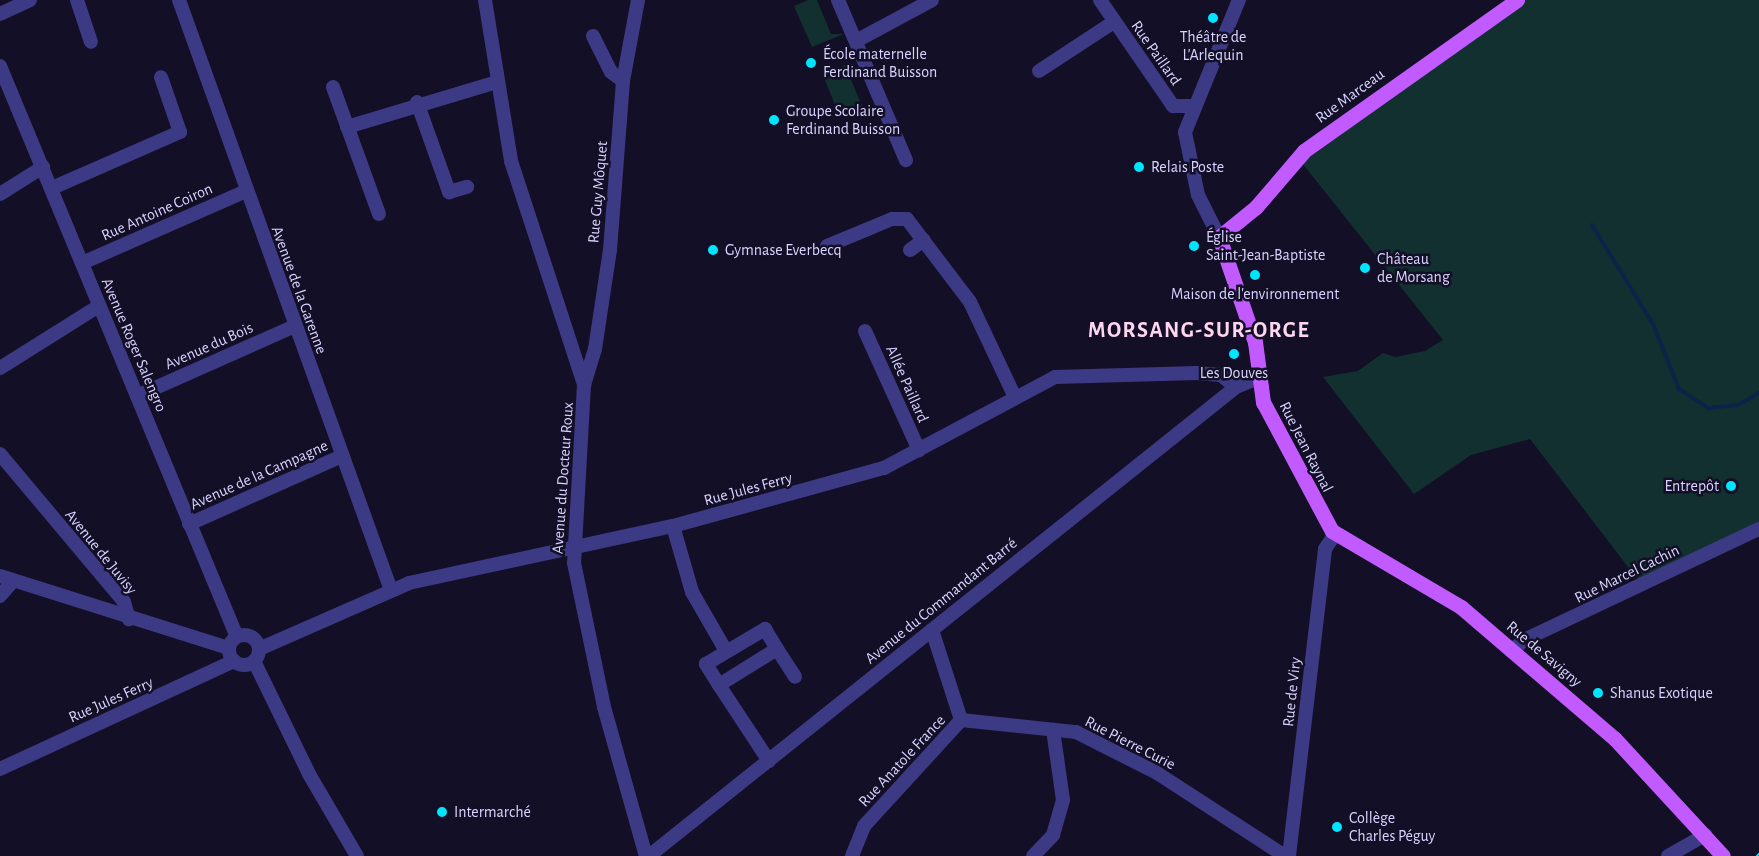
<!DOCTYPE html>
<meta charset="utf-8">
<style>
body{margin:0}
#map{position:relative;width:1759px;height:856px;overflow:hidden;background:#130f26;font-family:"Alegreya Sans",sans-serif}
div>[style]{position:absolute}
.green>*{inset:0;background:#12302f}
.stream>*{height:4px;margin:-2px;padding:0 2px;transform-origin:2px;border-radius:2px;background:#0c2248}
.minor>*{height:14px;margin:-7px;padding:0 7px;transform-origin:7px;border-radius:7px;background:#3d3a85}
.minor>.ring{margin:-7px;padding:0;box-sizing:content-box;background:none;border:14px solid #3d3a85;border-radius:50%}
.major>*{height:15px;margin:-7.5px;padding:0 7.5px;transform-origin:7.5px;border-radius:7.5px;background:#c25bff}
.tram>*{height:1.5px;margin:-0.75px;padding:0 0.75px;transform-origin:0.75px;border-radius:0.75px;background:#00e5ff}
.dots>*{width:16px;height:16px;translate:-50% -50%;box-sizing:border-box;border:3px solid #130f26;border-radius:50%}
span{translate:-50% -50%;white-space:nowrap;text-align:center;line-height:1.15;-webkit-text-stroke:5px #130f26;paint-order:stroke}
.poi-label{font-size:16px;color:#d9d4ff}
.left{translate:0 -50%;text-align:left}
.right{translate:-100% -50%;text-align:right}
.street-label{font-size:16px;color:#d9d4ff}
.district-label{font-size:22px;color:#ffd6f0;font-weight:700;letter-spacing:1.5px}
</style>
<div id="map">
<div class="green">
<div style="clip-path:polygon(808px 0,817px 0,831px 34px,844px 34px,812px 47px,794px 6px)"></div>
<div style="clip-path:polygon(1526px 0,1759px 0,1759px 529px,1641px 584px,1530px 439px,1471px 455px,1414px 494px,1323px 377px,1358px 371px,1383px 353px,1395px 357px,1425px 351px,1443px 340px,1302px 163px)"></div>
<div style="clip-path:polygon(845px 65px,862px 106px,846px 113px,837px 110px,823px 75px)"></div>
</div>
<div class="stream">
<div style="left:1592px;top:225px;width:116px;rotate:58.4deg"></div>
<div style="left:1653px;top:324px;width:70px;rotate:68.2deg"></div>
<div style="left:1679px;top:389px;width:35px;rotate:33deg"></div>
<div style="left:1708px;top:408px;width:30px;rotate:-6deg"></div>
<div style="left:1738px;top:405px;width:24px;rotate:-30deg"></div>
</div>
<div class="minor">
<div style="left:77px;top:0;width:44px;rotate:71.6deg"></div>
<div style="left:179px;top:0;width:627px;rotate:70.24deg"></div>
<div style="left:485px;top:0;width:163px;rotate:80.8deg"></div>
<div style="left:511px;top:161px;width:236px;rotate:71.9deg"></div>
<div style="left:584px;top:385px;width:178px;rotate:93.2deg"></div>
<div style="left:574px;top:563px;width:147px;rotate:78.2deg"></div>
<div style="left:604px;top:707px;width:155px;rotate:74.3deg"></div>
<div style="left:838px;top:0;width:174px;rotate:67deg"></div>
<div style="left:1100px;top:0;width:129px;rotate:55.4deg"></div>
<div style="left:1173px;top:106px;width:21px"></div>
<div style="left:0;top:14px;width:33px;rotate:-25deg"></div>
<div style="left:593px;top:36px;width:40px;rotate:63.4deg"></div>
<div style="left:611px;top:72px;width:15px;rotate:37deg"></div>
<div style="left:856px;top:41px;width:86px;rotate:-28.3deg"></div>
<div style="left:0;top:66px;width:618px;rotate:67.46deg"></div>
<div style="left:1039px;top:71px;width:90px;rotate:-33.2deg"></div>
<div style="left:333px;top:87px;width:135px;rotate:70.1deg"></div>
<div style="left:417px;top:102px;width:96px;rotate:70.4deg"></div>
<div style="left:449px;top:192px;width:19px;rotate:-16deg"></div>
<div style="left:347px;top:127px;width:157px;rotate:-16.7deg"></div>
<div style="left:52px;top:188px;width:140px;rotate:-23.6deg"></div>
<div style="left:180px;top:132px;width:58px;rotate:-109.1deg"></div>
<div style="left:0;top:194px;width:51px;rotate:-32.1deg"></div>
<div style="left:1219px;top:237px;width:47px;rotate:-116.6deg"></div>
<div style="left:1198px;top:195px;width:64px;rotate:-101.7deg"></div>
<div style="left:1185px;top:132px;width:143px;rotate:-67.8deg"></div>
<div style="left:827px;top:246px;width:70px;rotate:-22.6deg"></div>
<div style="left:892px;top:219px;width:15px"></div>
<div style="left:907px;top:219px;width:104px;rotate:52.8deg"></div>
<div style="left:970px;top:302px;width:105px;rotate:64.7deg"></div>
<div style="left:910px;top:250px;width:17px;rotate:-36deg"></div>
<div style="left:82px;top:263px;width:179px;rotate:-23.7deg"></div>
<div style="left:865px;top:331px;width:131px;rotate:65.6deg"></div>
<div style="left:0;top:368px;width:117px;rotate:-32.1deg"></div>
<div style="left:584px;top:385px;width:38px;rotate:-73deg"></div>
<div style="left:595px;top:349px;width:100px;rotate:-81.4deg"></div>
<div style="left:610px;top:250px;width:169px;rotate:-85.6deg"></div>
<div style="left:623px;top:81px;width:82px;rotate:-79.5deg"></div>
<div style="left:137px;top:396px;width:173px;rotate:-23.9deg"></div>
<div style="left:0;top:454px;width:193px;rotate:50deg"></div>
<div style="left:124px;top:602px;width:18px;rotate:74deg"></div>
<div style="left:189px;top:524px;width:167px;rotate:-24deg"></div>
<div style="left:673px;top:526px;width:69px;rotate:73.9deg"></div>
<div style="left:692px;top:592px;width:68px;rotate:60deg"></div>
<div style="left:0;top:576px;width:240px;rotate:17.5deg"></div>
<div style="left:0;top:596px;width:20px;rotate:-49deg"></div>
<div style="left:765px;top:629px;width:23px;rotate:59deg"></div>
<div style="left:777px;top:649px;width:68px;rotate:148.2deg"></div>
<div style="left:719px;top:685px;width:25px;rotate:-122deg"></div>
<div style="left:706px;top:664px;width:69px;rotate:-30.7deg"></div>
<div style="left:932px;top:630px;width:95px;rotate:72.1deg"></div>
<div style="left:961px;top:720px;width:116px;rotate:6deg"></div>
<div style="left:1076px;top:732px;width:91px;rotate:26.8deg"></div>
<div style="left:1157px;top:773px;width:153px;rotate:33deg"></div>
<div class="ring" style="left:229px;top:635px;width:16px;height:16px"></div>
<div style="left:259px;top:649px;width:164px;rotate:-23.7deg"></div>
<div style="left:409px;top:583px;width:270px;rotate:-12.2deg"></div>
<div style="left:673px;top:526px;width:219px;rotate:-15.4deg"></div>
<div style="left:884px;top:468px;width:194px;rotate:-28deg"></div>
<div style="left:1055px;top:377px;width:142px;rotate:-1.6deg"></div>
<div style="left:1197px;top:373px;width:24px;rotate:5deg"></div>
<div style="left:1221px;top:375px;width:19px;rotate:39deg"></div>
<div style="left:777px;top:649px;width:33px;rotate:57deg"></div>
<div style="left:1511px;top:651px;width:19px;rotate:-39deg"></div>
<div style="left:1526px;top:639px;width:258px;rotate:-25.3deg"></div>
<div style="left:254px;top:661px;width:126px;rotate:64deg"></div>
<div style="left:309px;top:774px;width:95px;rotate:59.7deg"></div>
<div style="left:719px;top:685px;width:91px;rotate:56.7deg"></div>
<div style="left:0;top:769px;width:258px;rotate:-24.8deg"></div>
<div style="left:649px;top:856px;width:751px;rotate:-38.62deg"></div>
<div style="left:1236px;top:387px;width:24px;rotate:-22deg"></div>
<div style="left:852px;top:856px;width:32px;rotate:-68deg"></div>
<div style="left:864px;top:826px;width:144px;rotate:-47.5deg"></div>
<div style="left:1033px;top:856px;width:29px;rotate:-46deg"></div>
<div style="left:1053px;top:835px;width:36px;rotate:-74deg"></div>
<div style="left:1063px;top:800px;width:71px;rotate:-98.1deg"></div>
<div style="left:1289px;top:856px;width:309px;rotate:-83.3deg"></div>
<div style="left:1325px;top:549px;width:18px;rotate:-56deg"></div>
<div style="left:1668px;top:856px;width:43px;rotate:-29.6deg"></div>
</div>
<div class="major">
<div style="left:1517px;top:0;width:261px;rotate:144.7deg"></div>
<div style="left:1304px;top:151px;width:74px;rotate:130.6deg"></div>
<div style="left:1256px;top:207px;width:48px;rotate:141deg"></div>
<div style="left:1219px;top:237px;width:111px;rotate:71.1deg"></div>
<div style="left:1255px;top:342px;width:61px;rotate:82.4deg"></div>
<div style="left:1263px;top:402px;width:146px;rotate:61.9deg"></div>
<div style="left:1332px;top:531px;width:150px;rotate:30.5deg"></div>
<div style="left:1461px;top:607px;width:203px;rotate:40.6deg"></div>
<div style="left:1615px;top:739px;width:159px;rotate:47.3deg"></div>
</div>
<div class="tram">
<div style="left:1757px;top:856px;width:3px;rotate:-45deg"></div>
</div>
<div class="dots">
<div style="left:1213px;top:18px;background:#00e5ff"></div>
<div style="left:811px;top:63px;background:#00e5ff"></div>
<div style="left:774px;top:120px;background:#00e5ff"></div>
<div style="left:1139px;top:167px;background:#00e5ff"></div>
<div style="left:1194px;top:246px;background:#00e5ff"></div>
<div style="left:713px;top:250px;background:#00e5ff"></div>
<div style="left:1365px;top:268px;background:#00e5ff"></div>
<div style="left:1255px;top:275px;background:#00e5ff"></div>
<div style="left:1234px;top:354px;background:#00e5ff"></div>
<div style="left:1731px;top:486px;background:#00e5ff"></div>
<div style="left:1598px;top:693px;background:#00e5ff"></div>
<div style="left:442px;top:812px;background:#00e5ff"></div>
<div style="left:1337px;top:827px;background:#00e5ff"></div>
</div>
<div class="poi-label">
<span style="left:1213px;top:46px">Théâtre de<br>L'Arlequin</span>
<span class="left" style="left:823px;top:63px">École maternelle<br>Ferdinand Buisson</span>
<span class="left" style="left:786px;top:120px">Groupe Scolaire<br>Ferdinand Buisson</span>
<span class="left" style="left:1151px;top:167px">Relais Poste</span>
<span class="left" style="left:1206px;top:246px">Église<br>Saint-Jean-Baptiste</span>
<span class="left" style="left:725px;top:250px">Gymnase Everbecq</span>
<span class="left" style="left:1377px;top:268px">Château<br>de Morsang</span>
<span style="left:1255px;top:294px">Maison de l'environnement</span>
<span style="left:1234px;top:373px">Les Douves</span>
<span class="right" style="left:1719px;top:486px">Entrepôt</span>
<span class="left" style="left:1610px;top:693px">Shanus Exotique</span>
<span class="left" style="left:454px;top:812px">Intermarché</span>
<span class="left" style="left:1349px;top:827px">Collège<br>Charles Péguy</span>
</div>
<div class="street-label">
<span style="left:1156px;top:53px;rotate:55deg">Rue Paillard</span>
<span style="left:1350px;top:96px;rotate:-36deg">Rue Marceau</span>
<span style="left:598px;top:192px;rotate:-85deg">Rue Guy Môquet</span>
<span style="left:157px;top:212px;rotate:-24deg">Rue Antoine Coiron</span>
<span style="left:299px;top:290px;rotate:70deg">Avenue de la Garenne</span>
<span style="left:134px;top:345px;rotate:67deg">Avenue Roger Salengro</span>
<span style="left:209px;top:346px;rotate:-24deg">Avenue du Bois</span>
<span style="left:907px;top:384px;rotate:66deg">Allée Paillard</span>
<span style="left:1306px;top:447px;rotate:63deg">Rue Jean Raynal</span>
<span style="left:259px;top:475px;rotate:-24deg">Avenue de la Campagne</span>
<span style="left:563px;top:478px;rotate:-86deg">Avenue du Docteur Roux</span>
<span style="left:748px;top:489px;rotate:-15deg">Rue Jules Ferry</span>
<span style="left:101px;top:552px;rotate:51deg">Avenue de Juvisy</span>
<span style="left:1627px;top:574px;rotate:-26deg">Rue Marcel Cachin</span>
<span style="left:941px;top:601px;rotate:-39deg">Avenue du Commandant Barré</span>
<span style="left:1544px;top:654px;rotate:40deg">Rue de Savigny</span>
<span style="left:1292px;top:692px;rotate:-84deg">Rue de Viry</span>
<span style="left:111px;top:700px;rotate:-24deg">Rue Jules Ferry</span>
<span style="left:1130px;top:743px;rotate:27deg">Rue Pierre Curie</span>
<span style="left:902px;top:761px;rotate:-47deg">Rue Anatole France</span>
</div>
<div class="district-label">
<span style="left:1199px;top:331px">MORSANG-SUR-ORGE</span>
</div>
</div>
